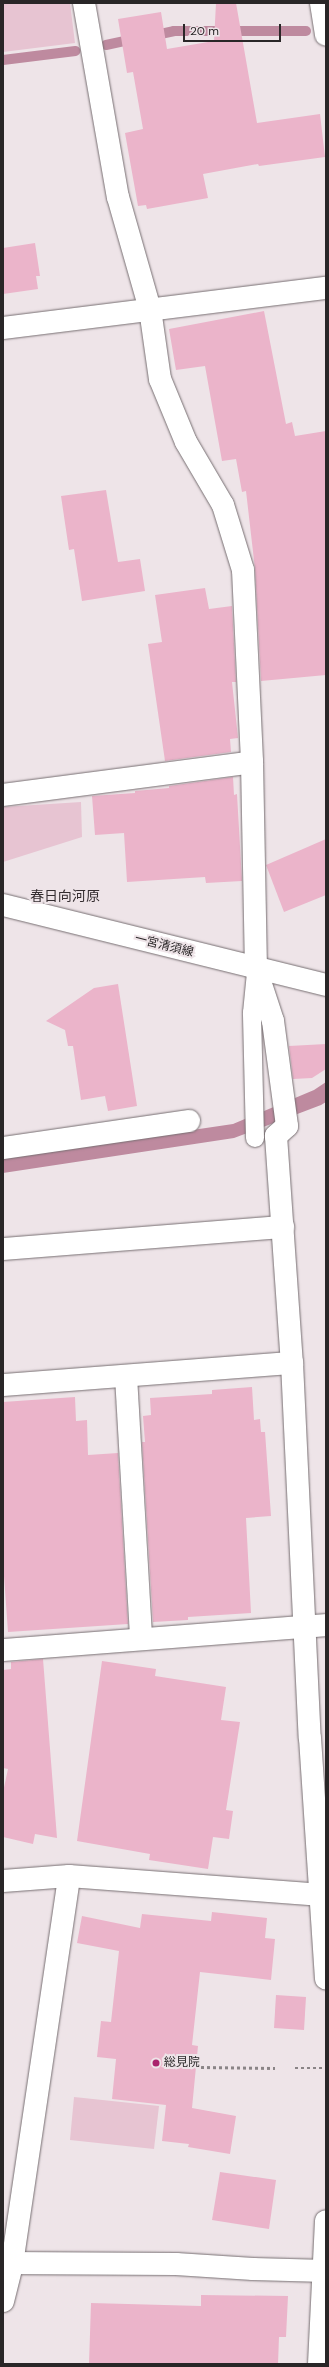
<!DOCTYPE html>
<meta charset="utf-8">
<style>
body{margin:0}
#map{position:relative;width:329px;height:2367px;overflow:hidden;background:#eee4e8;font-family:"DM Sans","Noto Sans JP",sans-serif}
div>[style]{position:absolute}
.green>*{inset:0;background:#e7c4d2}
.water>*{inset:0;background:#be8a9f}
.stream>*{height:10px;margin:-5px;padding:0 5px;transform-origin:5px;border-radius:5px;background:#be8a9f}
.building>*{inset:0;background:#ebb4ca}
.path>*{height:2.5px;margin-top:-1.25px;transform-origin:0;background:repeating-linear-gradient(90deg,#8a8486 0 3px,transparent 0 6px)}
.roads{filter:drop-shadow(0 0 1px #776f72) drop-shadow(0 0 1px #776f72)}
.service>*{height:18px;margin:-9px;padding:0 9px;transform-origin:9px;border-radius:9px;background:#fff}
.minor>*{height:22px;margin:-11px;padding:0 11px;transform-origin:11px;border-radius:11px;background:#fff}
.tertiary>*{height:22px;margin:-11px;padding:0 11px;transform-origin:11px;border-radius:11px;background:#fff}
.secondary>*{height:22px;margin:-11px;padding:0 11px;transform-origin:11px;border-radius:11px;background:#fff}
.dots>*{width:11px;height:11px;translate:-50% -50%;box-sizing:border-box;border:2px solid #eee4e8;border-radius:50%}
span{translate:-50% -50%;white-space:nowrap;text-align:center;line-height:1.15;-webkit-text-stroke:4px #eee4e8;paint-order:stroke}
.street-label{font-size:12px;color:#292627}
.poi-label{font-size:12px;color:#292627}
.left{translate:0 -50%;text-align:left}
.quarter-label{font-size:14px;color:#332c2f}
.frame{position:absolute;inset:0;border:4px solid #292627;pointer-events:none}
.scale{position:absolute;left:183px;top:24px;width:98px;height:18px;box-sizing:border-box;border:2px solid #292627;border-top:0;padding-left:5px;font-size:12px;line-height:14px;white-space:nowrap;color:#292627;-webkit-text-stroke:3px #eee4e8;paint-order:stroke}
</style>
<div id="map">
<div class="green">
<div style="clip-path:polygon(3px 3px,70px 3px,75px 43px,3px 52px)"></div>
<div style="clip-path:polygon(81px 802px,82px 837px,3px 862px,3px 807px)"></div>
<div style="clip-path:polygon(74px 2097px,159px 2106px,154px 2149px,70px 2140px)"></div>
</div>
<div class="water">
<div style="clip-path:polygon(326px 1082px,326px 1102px,321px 1105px,234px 1138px,3px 1173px,3px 1158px,233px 1124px,314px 1090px)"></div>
</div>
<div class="stream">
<div style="left:151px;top:36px;width:24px;rotate:-12deg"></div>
<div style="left:174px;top:31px;width:132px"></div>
<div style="left:106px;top:45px;width:29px;rotate:-12deg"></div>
<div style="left:3px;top:60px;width:73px;rotate:-7.1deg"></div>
</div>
<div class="building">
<div style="clip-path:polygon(216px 3px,236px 3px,257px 123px,320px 114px,325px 157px,259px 166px,258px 164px,203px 174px,208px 198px,147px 209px,146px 205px,138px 206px,125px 133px,143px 129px,133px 72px,127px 73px,118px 19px,161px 12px,167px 49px,214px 41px)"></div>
<div style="clip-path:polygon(35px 243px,40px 276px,36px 276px,38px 289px,3px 294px,3px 248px)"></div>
<div style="clip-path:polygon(264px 311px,286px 424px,292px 422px,295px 436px,326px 431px,326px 675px,261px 681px,255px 569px,246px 491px,242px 492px,236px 459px,222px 461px,205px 366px,176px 370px,169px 329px)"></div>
<div style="clip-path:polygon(106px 490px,118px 562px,140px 559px,145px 591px,82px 601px,74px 549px,69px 550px,61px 496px)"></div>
<div style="clip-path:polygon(205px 588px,209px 609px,232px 606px,236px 682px,232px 682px,238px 738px,230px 739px,231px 752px,165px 761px,148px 644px,162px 642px,155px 595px)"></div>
<div style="clip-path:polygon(233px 777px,234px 795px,237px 794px,242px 881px,206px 883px,205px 877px,127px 882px,124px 833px,95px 835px,92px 796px,135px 793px,135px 791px,169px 788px,169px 786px)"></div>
<div style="clip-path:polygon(326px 839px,326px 895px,284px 912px,266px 865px)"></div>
<div style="clip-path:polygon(118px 984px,137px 1106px,108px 1111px,105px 1096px,81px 1100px,73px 1046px,68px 1046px,65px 1030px,46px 1021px,94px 988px)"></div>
<div style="clip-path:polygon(326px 1044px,326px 1069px,312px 1078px,293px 1079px,289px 1046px)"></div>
<div style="clip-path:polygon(252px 1387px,254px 1420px,260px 1419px,261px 1432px,265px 1432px,271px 1516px,246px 1518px,251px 1613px,188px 1617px,188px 1620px,153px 1622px,142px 1442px,145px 1442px,143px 1416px,151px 1415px,150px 1398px,212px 1394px,212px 1390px)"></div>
<div style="clip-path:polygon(75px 1397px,76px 1421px,87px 1420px,88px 1455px,118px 1453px,128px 1624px,8px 1632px,3px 1562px,3px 1402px)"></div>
<div style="clip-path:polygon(43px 1659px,57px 1838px,35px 1834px,33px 1844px,3px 1837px,3px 1792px,8px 1769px,3px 1768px,3px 1670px,11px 1669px,11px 1662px)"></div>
<div style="clip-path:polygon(102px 1661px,156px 1669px,155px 1676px,226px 1687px,221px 1720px,240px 1722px,226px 1810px,233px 1811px,229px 1839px,213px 1837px,208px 1869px,149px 1860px,150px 1854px,77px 1841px)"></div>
<div style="clip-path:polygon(212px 1912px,267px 1918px,265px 1938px,275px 1939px,271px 1980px,200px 1972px,192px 2045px,198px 2046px,192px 2108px,236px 2116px,230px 2154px,188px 2147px,189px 2144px,162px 2141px,166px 2105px,112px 2099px,116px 2059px,97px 2057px,101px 2021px,111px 2022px,119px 1951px,77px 1943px,82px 1916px,140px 1928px,142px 1914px,211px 1921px)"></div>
<div style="clip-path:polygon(276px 1995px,306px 1997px,304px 2030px,274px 2028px)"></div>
<div style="clip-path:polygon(220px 2172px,276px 2180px,269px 2229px,212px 2220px)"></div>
<div style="clip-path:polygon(201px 2295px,288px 2296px,286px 2337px,279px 2337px,278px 2364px,89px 2364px,91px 2303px,201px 2306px)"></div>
</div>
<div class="path">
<div style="left:201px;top:2067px;width:74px;rotate:0.8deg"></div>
<div style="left:295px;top:2068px;width:31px"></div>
</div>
<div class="roads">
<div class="service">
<div style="left:255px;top:1138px;width:125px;rotate:-91.4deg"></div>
<div style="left:252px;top:1013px;width:40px;rotate:-84.3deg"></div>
</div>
<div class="minor">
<div style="left:84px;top:3px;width:197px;rotate:80.1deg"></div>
<div style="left:118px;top:197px;width:116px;rotate:74.1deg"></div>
<div style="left:150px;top:309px;width:71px;rotate:81.9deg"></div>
<div style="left:160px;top:379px;width:68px;rotate:67.6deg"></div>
<div style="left:186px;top:442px;width:73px;rotate:59.6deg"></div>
<div style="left:223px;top:505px;width:68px;rotate:72.9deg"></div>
<div style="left:243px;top:570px;width:192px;rotate:87.3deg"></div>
<div style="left:252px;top:762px;width:207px;rotate:88.9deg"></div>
<div style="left:256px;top:969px;width:55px;rotate:71.9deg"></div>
<div style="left:273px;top:1021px;width:106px;rotate:82.4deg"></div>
<div style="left:287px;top:1126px;width:15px;rotate:138deg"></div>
<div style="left:276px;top:1136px;width:228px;rotate:86deg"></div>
<div style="left:292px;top:1363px;width:375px;rotate:87.3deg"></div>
<div style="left:310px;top:1738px;width:241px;rotate:86.2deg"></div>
<div style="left:321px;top:3px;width:32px;rotate:81deg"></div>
<div style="left:3px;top:328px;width:325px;rotate:-7.1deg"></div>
<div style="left:3px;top:795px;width:251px;rotate:-7.5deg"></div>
<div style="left:3px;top:1148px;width:188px;rotate:-8.3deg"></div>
<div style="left:3px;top:1249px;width:281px;rotate:-4.5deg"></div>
<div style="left:126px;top:1376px;width:263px;rotate:86.7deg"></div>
<div style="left:3px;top:1385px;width:290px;rotate:-4.4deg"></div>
<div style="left:3px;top:1650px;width:324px;rotate:-4.4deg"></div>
<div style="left:3px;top:1881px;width:66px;rotate:-4.3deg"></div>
<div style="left:69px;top:1876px;width:254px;rotate:4.3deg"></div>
<div style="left:253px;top:2269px;width:73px;rotate:1.6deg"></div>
<div style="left:3px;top:2301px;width:38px;rotate:-76deg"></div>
<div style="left:12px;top:2264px;width:392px;rotate:-81.6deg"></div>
<div style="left:319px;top:2364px;width:143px;rotate:-87.2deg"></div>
</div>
<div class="tertiary">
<div style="left:3px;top:2263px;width:173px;rotate:0.3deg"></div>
<div style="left:176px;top:2264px;width:77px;rotate:3.7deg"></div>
</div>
<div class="secondary">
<div style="left:3px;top:905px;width:333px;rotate:13.9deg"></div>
</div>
</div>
<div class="dots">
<div style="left:156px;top:2063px;background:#aa246d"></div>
</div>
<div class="street-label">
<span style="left:164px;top:946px;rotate:14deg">一宮清須線</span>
</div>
<div class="poi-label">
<span class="left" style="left:164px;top:2063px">総見院</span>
</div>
<div class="quarter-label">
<span style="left:65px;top:896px">春日向河原</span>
</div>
<div class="frame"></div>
<div class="scale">20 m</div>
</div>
